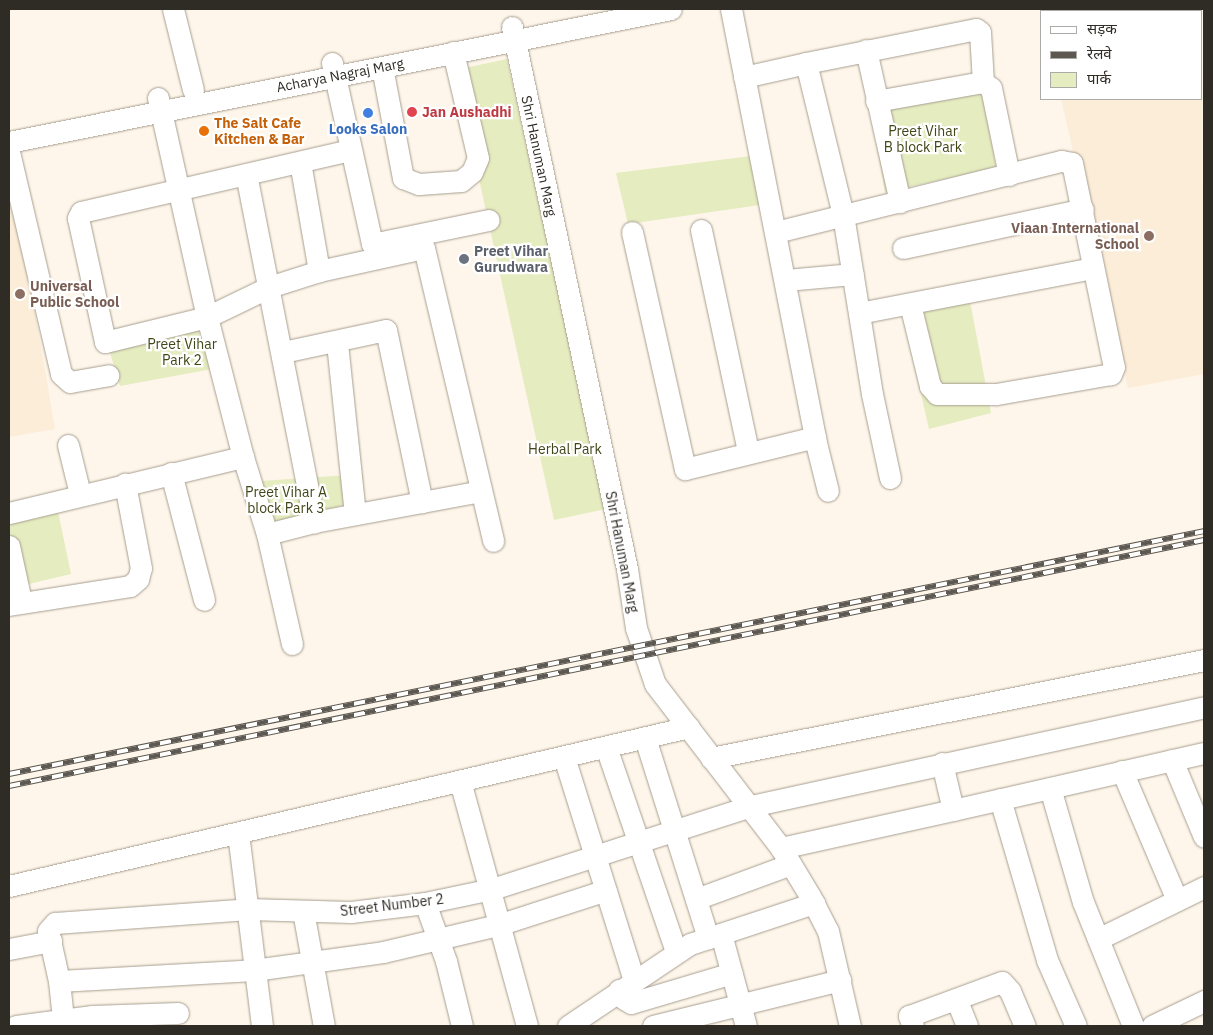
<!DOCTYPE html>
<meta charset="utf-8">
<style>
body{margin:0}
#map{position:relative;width:1213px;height:1035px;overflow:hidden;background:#fef6ea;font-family:"IBM Plex Sans","Noto Sans Devanagari",sans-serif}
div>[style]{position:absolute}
.built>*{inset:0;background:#fbedd8}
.green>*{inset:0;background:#e5ecbf}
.roads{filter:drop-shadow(0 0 1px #a79e91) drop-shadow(0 0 1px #a79e91)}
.minor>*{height:21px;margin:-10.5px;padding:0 10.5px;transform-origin:10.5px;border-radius:10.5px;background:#fff}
.rail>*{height:5.5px;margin-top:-2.75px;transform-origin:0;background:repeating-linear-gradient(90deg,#fff 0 11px,#5d5952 0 22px);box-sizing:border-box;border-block:1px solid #5d5952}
.dots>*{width:14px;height:14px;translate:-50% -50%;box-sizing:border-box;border:2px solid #fff;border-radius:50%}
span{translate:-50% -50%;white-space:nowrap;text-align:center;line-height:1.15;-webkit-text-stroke:4.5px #fff;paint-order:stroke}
.street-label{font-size:14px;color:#2f2c26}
.health-label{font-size:14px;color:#be3a42;font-weight:700}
.left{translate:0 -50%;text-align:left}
.food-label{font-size:14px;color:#c56008;font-weight:700}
.shop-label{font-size:14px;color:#366cbe;font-weight:700}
.park-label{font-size:14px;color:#424719}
.education-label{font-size:14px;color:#785e54;font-weight:700}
.right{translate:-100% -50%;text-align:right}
.worship-label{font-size:14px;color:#5b616d;font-weight:700}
.frame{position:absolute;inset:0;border:10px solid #2f2c26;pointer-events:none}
.legend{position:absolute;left:1040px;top:10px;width:162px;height:90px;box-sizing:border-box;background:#fff;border:1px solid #acaba8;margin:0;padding:6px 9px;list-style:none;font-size:15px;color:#2f2c26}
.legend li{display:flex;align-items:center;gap:10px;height:25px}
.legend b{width:25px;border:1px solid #acaba8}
</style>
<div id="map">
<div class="built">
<div style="clip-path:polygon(1040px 9px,1192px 9px,1193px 11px,1042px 11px,1042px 16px)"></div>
<div style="clip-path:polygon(1202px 56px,1204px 374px,1128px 388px,1061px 99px,1202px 99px)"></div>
<div style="clip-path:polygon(9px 158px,55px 429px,9px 437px)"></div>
</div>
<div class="green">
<div style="clip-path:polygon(507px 59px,606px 509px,554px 520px,455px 70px)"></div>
<div style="clip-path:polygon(982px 85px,996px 168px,885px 192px,870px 106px)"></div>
<div style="clip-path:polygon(751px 156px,760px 205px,628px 224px,616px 173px)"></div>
<div style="clip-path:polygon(970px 301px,991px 413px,929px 429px,910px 347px,921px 307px)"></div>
<div style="clip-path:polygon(196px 326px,212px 369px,120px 386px,109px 349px)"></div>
<div style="clip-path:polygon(363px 474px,364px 500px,270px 524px,261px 481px)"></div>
<div style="clip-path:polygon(56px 502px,71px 574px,20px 586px,9px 536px,9px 513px)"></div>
</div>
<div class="roads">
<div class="minor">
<div style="left:173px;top:9px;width:83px;rotate:76.1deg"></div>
<div style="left:731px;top:9px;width:446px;rotate:78.9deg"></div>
<div style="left:817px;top:447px;width:45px;rotate:76deg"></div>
<div style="left:512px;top:27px;width:554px;rotate:78.02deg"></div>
<div style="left:627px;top:569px;width:60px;rotate:81.3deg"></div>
<div style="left:636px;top:628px;width:59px;rotate:71.3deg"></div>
<div style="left:655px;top:684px;width:207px;rotate:52.5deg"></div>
<div style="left:781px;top:848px;width:56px;rotate:58.9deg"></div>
<div style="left:810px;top:896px;width:39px;rotate:63deg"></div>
<div style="left:828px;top:931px;width:98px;rotate:77deg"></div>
<div style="left:866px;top:50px;width:156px;rotate:77.4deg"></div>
<div style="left:332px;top:63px;width:185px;rotate:77.5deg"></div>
<div style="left:372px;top:244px;width:119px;rotate:-11.6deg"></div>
<div style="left:806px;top:63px;width:173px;rotate:-11.3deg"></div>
<div style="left:976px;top:29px;width:5px;rotate:37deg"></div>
<div style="left:980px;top:32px;width:50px;rotate:86.6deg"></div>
<div style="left:382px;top:67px;width:113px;rotate:79.3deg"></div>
<div style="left:403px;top:178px;width:17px;rotate:21deg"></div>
<div style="left:419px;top:184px;width:42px;rotate:-4.1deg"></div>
<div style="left:461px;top:181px;width:14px;rotate:-39deg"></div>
<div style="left:472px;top:172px;width:15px;rotate:-67deg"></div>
<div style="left:478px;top:158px;width:109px;rotate:-103.3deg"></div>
<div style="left:744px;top:77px;width:64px;rotate:-12.7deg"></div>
<div style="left:806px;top:63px;width:156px;rotate:76.3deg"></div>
<div style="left:843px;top:215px;width:181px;rotate:80.8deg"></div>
<div style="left:872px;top:394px;width:86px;rotate:77.9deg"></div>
<div style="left:158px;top:98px;width:224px;rotate:77.4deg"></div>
<div style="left:207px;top:317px;width:145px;rotate:75.6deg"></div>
<div style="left:243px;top:457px;width:81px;rotate:72.7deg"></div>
<div style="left:267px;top:534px;width:113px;rotate:77.2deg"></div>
<div style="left:876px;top:101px;width:109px;rotate:-10.1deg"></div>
<div style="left:983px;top:82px;width:10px;rotate:37deg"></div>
<div style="left:991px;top:88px;width:89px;rotate:78.3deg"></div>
<div style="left:9px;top:142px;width:675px;rotate:-11.36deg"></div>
<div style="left:350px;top:150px;width:276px;rotate:167deg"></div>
<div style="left:81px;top:212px;width:7px;rotate:117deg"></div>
<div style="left:78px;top:218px;width:127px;rotate:77.7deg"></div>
<div style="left:105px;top:342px;width:105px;rotate:-13.8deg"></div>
<div style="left:207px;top:317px;width:69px;rotate:-25.8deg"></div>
<div style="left:269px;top:287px;width:52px;rotate:-17.7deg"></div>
<div style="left:319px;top:271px;width:107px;rotate:-12.4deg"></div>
<div style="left:424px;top:248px;width:301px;rotate:76.7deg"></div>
<div style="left:9px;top:152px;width:228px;rotate:76.8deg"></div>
<div style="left:61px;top:374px;width:12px;rotate:42deg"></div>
<div style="left:70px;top:382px;width:39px;rotate:-10deg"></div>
<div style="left:300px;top:162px;width:111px;rotate:80.1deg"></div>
<div style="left:246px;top:174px;width:355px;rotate:78.9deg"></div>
<div style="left:701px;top:230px;width:227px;rotate:78deg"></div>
<div style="left:632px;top:232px;width:243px;rotate:77.4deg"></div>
<div style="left:685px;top:469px;width:134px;rotate:-13.8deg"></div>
<div style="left:776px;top:232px;width:294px;rotate:-14deg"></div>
<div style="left:1061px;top:161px;width:11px;rotate:10deg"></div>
<div style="left:1072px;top:163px;width:208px;rotate:78.4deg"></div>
<div style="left:1114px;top:367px;width:8px;rotate:113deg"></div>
<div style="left:1111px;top:374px;width:117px;rotate:170.1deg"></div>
<div style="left:996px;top:394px;width:59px;rotate:180deg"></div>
<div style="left:937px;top:394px;width:11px;rotate:-131deg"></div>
<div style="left:930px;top:386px;width:84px;rotate:-103.7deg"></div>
<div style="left:903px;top:248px;width:184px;rotate:-12.2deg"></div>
<div style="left:786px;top:280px;width:67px;rotate:-5.1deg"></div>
<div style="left:859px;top:313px;width:238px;rotate:-10.9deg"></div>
<div style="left:337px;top:343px;width:172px;rotate:84deg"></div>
<div style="left:283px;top:352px;width:105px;rotate:-12.1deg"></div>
<div style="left:386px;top:330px;width:176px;rotate:78.2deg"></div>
<div style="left:68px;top:445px;width:50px;rotate:76.2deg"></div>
<div style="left:171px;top:473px;width:131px;rotate:75.4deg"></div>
<div style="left:9px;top:513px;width:241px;rotate:-13.5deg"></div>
<div style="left:267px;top:534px;width:49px;rotate:-14.3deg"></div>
<div style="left:314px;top:522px;width:170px;rotate:-10.5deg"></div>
<div style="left:9px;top:546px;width:56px;rotate:77.7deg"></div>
<div style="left:9px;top:605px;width:122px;rotate:-8.9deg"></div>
<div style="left:130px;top:586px;width:11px;rotate:-41deg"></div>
<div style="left:138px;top:579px;width:11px;rotate:-75deg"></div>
<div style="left:141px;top:568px;width:86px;rotate:-100.8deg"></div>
<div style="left:645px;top:738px;width:210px;rotate:72.5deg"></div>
<div style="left:606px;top:747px;width:216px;rotate:71.1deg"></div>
<div style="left:564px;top:757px;width:234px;rotate:72.6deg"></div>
<div style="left:711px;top:758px;width:503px;rotate:-11.24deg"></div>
<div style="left:1172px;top:760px;width:83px;rotate:67.4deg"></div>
<div style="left:942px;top:763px;width:48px;rotate:76.8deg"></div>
<div style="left:953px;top:810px;width:257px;rotate:-12.8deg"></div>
<div style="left:1122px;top:771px;width:140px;rotate:66.9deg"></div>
<div style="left:460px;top:781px;width:254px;rotate:74.7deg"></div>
<div style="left:1050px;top:788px;width:119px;rotate:73.9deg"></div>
<div style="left:1083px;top:902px;width:134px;rotate:68deg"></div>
<div style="left:1000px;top:799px;width:168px;rotate:73.7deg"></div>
<div style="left:1047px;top:960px;width:72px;rotate:66.3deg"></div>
<div style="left:238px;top:833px;width:194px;rotate:82.9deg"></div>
<div style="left:781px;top:848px;width:176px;rotate:-12.5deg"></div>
<div style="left:9px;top:886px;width:698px;rotate:-13.16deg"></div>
<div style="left:696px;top:899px;width:101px;rotate:-20.2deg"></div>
<div style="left:425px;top:903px;width:62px;rotate:70.1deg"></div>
<div style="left:446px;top:961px;width:67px;rotate:76.2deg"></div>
<div style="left:303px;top:911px;width:117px;rotate:79.7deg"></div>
<div style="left:721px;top:934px;width:95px;rotate:74.8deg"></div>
<div style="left:1098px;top:939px;width:118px;rotate:-26.1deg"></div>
<div style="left:9px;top:949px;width:43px;rotate:-10.8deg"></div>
<div style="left:59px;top:981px;width:195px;rotate:-3.2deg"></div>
<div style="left:254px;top:970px;width:130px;rotate:-7.9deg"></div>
<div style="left:383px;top:952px;width:121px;rotate:-13.3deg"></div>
<div style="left:501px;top:924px;width:110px;rotate:-17.9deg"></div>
<div style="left:619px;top:990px;width:10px;rotate:61deg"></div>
<div style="left:624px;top:999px;width:8px;rotate:30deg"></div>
<div style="left:631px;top:1003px;width:105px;rotate:-16.5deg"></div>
<div style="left:957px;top:1001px;width:27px;rotate:68deg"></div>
<div style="left:63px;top:1019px;width:38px;rotate:-96deg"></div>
<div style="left:59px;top:981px;width:51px;rotate:-102.4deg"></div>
<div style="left:48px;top:931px;width:11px;rotate:-49deg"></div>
<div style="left:55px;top:923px;width:194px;rotate:-4.1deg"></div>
<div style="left:248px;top:909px;width:103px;rotate:1.7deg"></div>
<div style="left:351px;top:912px;width:75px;rotate:-6.9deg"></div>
<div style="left:425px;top:903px;width:68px;rotate:-11.8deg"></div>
<div style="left:492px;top:889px;width:272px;rotate:-17.8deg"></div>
<div style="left:751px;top:806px;width:464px;rotate:-12.3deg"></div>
<div style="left:16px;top:1026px;width:77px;rotate:-7.5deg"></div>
<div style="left:92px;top:1016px;width:86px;rotate:-2deg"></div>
<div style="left:568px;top:1026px;width:147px;rotate:-33.9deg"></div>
<div style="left:690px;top:944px;width:131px;rotate:-18.3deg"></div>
<div style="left:653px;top:1026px;width:193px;rotate:-13.8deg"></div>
<div style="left:913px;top:1026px;width:11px;rotate:-112deg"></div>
<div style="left:909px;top:1016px;width:99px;rotate:-20.1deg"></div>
<div style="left:1002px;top:982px;width:12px;rotate:48deg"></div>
<div style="left:1010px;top:991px;width:38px;rotate:67deg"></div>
<div style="left:1152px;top:1026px;width:58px;rotate:-25.7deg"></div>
</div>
</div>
<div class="rail">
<div style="left:9px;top:774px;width:1219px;rotate:-11.49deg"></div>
<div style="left:9px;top:786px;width:1220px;rotate:-11.63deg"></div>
</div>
<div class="dots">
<div style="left:412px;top:112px;background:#e0444e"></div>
<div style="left:368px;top:113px;background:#3f7fe0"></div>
<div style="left:204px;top:131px;background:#e8710a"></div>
<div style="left:1149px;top:236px;background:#8d6e63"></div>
<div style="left:464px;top:259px;background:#6b7280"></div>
<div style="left:20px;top:294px;background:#8d6e63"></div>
</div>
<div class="street-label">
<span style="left:340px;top:75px;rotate:-11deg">Acharya Nagraj Marg</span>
<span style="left:539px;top:156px;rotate:78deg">Shri Hanuman Marg</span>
<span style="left:622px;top:552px;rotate:79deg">Shri Hanuman Marg</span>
<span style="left:392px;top:905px;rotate:-7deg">Street Number 2</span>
</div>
<div class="health-label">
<span class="left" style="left:422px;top:112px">Jan Aushadhi</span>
</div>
<div class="food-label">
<span class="left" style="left:214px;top:131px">The Salt Cafe<br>Kitchen &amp; Bar</span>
</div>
<div class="shop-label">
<span style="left:368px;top:129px">Looks Salon</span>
</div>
<div class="park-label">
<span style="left:923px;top:139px">Preet Vihar<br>B block Park</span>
<span style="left:182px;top:352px">Preet Vihar<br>Park 2</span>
<span style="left:565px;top:449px">Herbal Park</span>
<span style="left:286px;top:500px">Preet Vihar A<br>block Park 3</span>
</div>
<div class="education-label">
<span class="right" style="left:1139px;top:236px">Viaan International<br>School</span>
<span class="left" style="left:30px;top:294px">Universal<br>Public School</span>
</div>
<div class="worship-label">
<span class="left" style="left:474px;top:259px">Preet Vihar<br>Gurudwara</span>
</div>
<div class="frame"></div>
<ul class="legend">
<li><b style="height:6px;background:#fff"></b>सड़क</li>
<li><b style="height:6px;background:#5d5952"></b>रेलवे</li>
<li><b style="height:14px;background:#e5ecbf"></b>पार्क</li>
</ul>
</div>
